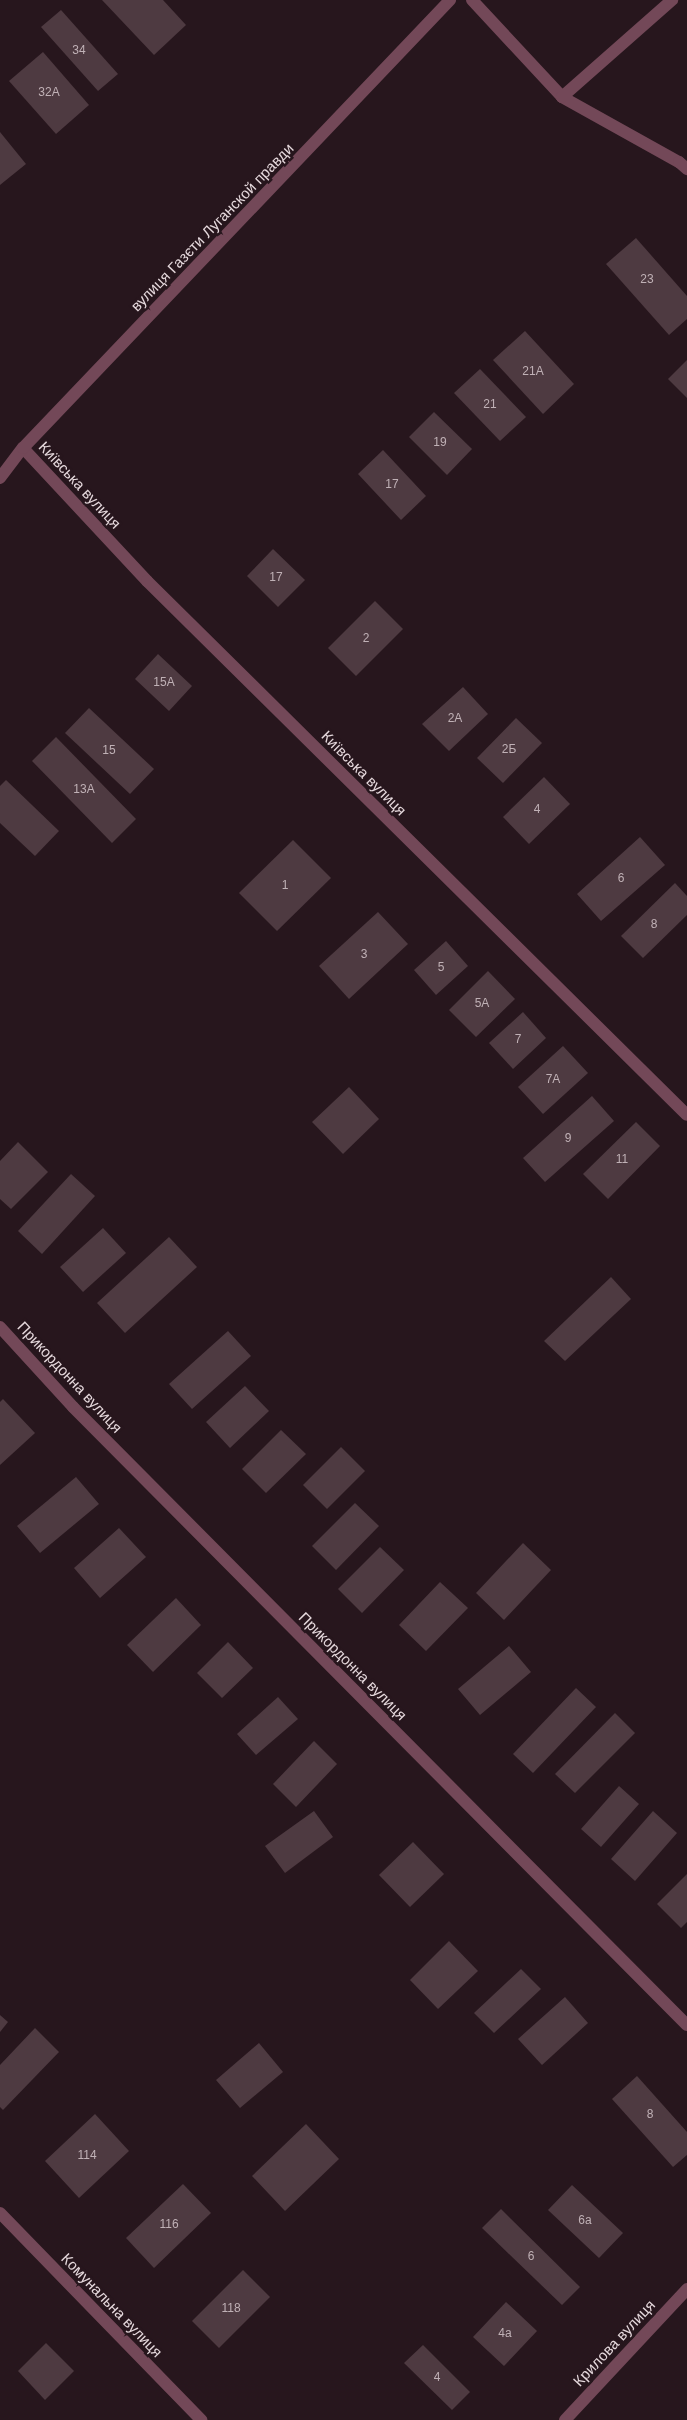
<!DOCTYPE html>
<meta charset="utf-8">
<style>
body{margin:0}
#map{position:relative;width:687px;height:2420px;overflow:hidden;background:#27161d;font-family:Helvetica,sans-serif}
div>[style]{position:absolute}
.building>*{inset:0;background:#4e3a41}
.minor>*{height:12px;margin:-6px;padding:0 6px;transform-origin:6px;border-radius:6px;background:#734858}
span{translate:-50% -50%;white-space:nowrap;text-align:center;line-height:1.15;-webkit-text-stroke:5px #27161d;paint-order:stroke}
.number-label{font-size:12px;color:#c0b1b6}
.number-label span{-webkit-text-stroke-width:0}
.street-label{font-size:15px;color:#e6d9dd}
</style>
<div id="map">
<div class="building">
<div style="clip-path:polygon(102px 0,163px 0,186px 25px,154px 55px)"></div>
<div style="clip-path:polygon(61px 10px,118px 74px,98px 91px,41px 27px)"></div>
<div style="clip-path:polygon(43px 52px,89px 105px,56px 134px,9px 81px)"></div>
<div style="clip-path:polygon(0 132px,26px 164px,0 185px)"></div>
<div style="clip-path:polygon(636px 238px,687px 296px,687px 319px,669px 335px,606px 264px)"></div>
<div style="clip-path:polygon(525px 331px,574px 384px,543px 414px,493px 360px)"></div>
<div style="clip-path:polygon(687px 360px,687px 398px,668px 379px)"></div>
<div style="clip-path:polygon(480px 369px,526px 417px,500px 441px,454px 393px)"></div>
<div style="clip-path:polygon(434px 412px,472px 449px,447px 475px,409px 437px)"></div>
<div style="clip-path:polygon(383px 450px,426px 496px,401px 520px,358px 474px)"></div>
<div style="clip-path:polygon(273px 549px,305px 580px,278px 607px,247px 576px)"></div>
<div style="clip-path:polygon(375px 601px,403px 629px,356px 676px,328px 648px)"></div>
<div style="clip-path:polygon(158px 654px,192px 686px,169px 711px,135px 679px)"></div>
<div style="clip-path:polygon(463px 687px,488px 714px,449px 751px,422px 724px)"></div>
<div style="clip-path:polygon(89px 708px,154px 769px,130px 794px,65px 733px)"></div>
<div style="clip-path:polygon(516px 718px,542px 743px,503px 783px,477px 758px)"></div>
<div style="clip-path:polygon(56px 737px,136px 819px,112px 843px,32px 761px)"></div>
<div style="clip-path:polygon(544px 777px,570px 804px,529px 844px,503px 817px)"></div>
<div style="clip-path:polygon(6px 780px,59px 831px,35px 856px,0 823px,0 786px)"></div>
<div style="clip-path:polygon(640px 837px,665px 865px,601px 921px,577px 894px)"></div>
<div style="clip-path:polygon(293px 840px,331px 878px,277px 931px,239px 893px)"></div>
<div style="clip-path:polygon(675px 883px,687px 896px,687px 915px,643px 958px,621px 936px)"></div>
<div style="clip-path:polygon(378px 912px,408px 944px,349px 999px,319px 966px)"></div>
<div style="clip-path:polygon(446px 941px,468px 966px,436px 995px,414px 970px)"></div>
<div style="clip-path:polygon(488px 971px,515px 999px,476px 1037px,449px 1010px)"></div>
<div style="clip-path:polygon(523px 1012px,546px 1038px,513px 1069px,489px 1043px)"></div>
<div style="clip-path:polygon(563px 1046px,588px 1073px,543px 1114px,518px 1087px)"></div>
<div style="clip-path:polygon(349px 1087px,379px 1119px,343px 1154px,312px 1122px)"></div>
<div style="clip-path:polygon(592px 1096px,614px 1121px,545px 1182px,523px 1158px)"></div>
<div style="clip-path:polygon(636px 1122px,660px 1146px,608px 1199px,583px 1174px)"></div>
<div style="clip-path:polygon(18px 1142px,48px 1172px,11px 1209px,0 1199px,0 1161px)"></div>
<div style="clip-path:polygon(71px 1174px,95px 1196px,42px 1254px,18px 1231px)"></div>
<div style="clip-path:polygon(103px 1228px,126px 1253px,83px 1292px,60px 1267px)"></div>
<div style="clip-path:polygon(169px 1237px,197px 1267px,125px 1333px,97px 1303px)"></div>
<div style="clip-path:polygon(611px 1277px,631px 1299px,565px 1361px,544px 1341px)"></div>
<div style="clip-path:polygon(228px 1331px,251px 1356px,192px 1409px,169px 1384px)"></div>
<div style="clip-path:polygon(245px 1386px,269px 1411px,230px 1448px,206px 1422px)"></div>
<div style="clip-path:polygon(3px 1399px,35px 1433px,0 1465px,0 1402px)"></div>
<div style="clip-path:polygon(281px 1430px,306px 1454px,266px 1493px,242px 1469px)"></div>
<div style="clip-path:polygon(341px 1447px,365px 1471px,327px 1509px,303px 1485px)"></div>
<div style="clip-path:polygon(76px 1477px,99px 1504px,40px 1553px,17px 1526px)"></div>
<div style="clip-path:polygon(355px 1503px,379px 1526px,336px 1570px,312px 1546px)"></div>
<div style="clip-path:polygon(119px 1528px,146px 1557px,100px 1598px,74px 1568px)"></div>
<div style="clip-path:polygon(523px 1543px,551px 1570px,504px 1620px,476px 1593px)"></div>
<div style="clip-path:polygon(380px 1547px,404px 1570px,362px 1613px,338px 1589px)"></div>
<div style="clip-path:polygon(440px 1582px,468px 1608px,426px 1651px,399px 1625px)"></div>
<div style="clip-path:polygon(176px 1598px,201px 1625px,153px 1672px,127px 1645px)"></div>
<div style="clip-path:polygon(228px 1642px,253px 1668px,222px 1698px,197px 1673px)"></div>
<div style="clip-path:polygon(509px 1646px,531px 1672px,480px 1715px,458px 1689px)"></div>
<div style="clip-path:polygon(576px 1688px,596px 1707px,533px 1773px,513px 1754px)"></div>
<div style="clip-path:polygon(278px 1697px,298px 1719px,256px 1755px,237px 1734px)"></div>
<div style="clip-path:polygon(615px 1713px,635px 1733px,575px 1793px,555px 1774px)"></div>
<div style="clip-path:polygon(314px 1741px,337px 1764px,296px 1807px,273px 1784px)"></div>
<div style="clip-path:polygon(619px 1786px,639px 1804px,601px 1847px,581px 1829px)"></div>
<div style="clip-path:polygon(314px 1811px,333px 1837px,285px 1873px,265px 1846px)"></div>
<div style="clip-path:polygon(653px 1811px,677px 1833px,635px 1881px,611px 1859px)"></div>
<div style="clip-path:polygon(413px 1842px,444px 1874px,410px 1907px,379px 1875px)"></div>
<div style="clip-path:polygon(687px 1874px,687px 1922px,681px 1928px,657px 1904px)"></div>
<div style="clip-path:polygon(449px 1941px,478px 1971px,438px 2009px,410px 1980px)"></div>
<div style="clip-path:polygon(521px 1969px,541px 1989px,494px 2033px,474px 2013px)"></div>
<div style="clip-path:polygon(565px 1997px,588px 2023px,542px 2065px,518px 2039px)"></div>
<div style="clip-path:polygon(0 2015px,8px 2022px,0 2032px)"></div>
<div style="clip-path:polygon(35px 2028px,59px 2052px,3px 2110px,0 2107px,0 2065px)"></div>
<div style="clip-path:polygon(259px 2043px,283px 2072px,240px 2108px,216px 2080px)"></div>
<div style="clip-path:polygon(637px 2076px,687px 2132px,687px 2155px,673px 2167px,612px 2099px)"></div>
<div style="clip-path:polygon(95px 2114px,129px 2151px,79px 2198px,45px 2161px)"></div>
<div style="clip-path:polygon(306px 2124px,339px 2159px,285px 2211px,252px 2176px)"></div>
<div style="clip-path:polygon(183px 2184px,211px 2213px,154px 2268px,126px 2238px)"></div>
<div style="clip-path:polygon(572px 2185px,623px 2233px,599px 2258px,548px 2210px)"></div>
<div style="clip-path:polygon(501px 2209px,580px 2287px,562px 2305px,482px 2228px)"></div>
<div style="clip-path:polygon(243px 2270px,270px 2297px,219px 2348px,192px 2321px)"></div>
<div style="clip-path:polygon(506px 2302px,537px 2331px,504px 2366px,473px 2337px)"></div>
<div style="clip-path:polygon(46px 2343px,74px 2371px,45px 2400px,18px 2371px)"></div>
<div style="clip-path:polygon(423px 2345px,470px 2392px,452px 2410px,404px 2363px)"></div>
</div>
<div class="minor">
<div style="left:472px;top:0;width:132px;rotate:47.1deg"></div>
<div style="left:562px;top:97px;width:134px;rotate:29.1deg"></div>
<div style="left:679px;top:162px;width:11px;rotate:41deg"></div>
<div style="left:562px;top:97px;width:147px;rotate:-41.4deg"></div>
<div style="left:23px;top:448px;width:182px;rotate:47deg"></div>
<div style="left:147px;top:581px;width:759px;rotate:44.68deg"></div>
<div style="left:0;top:478px;width:38px;rotate:-53deg"></div>
<div style="left:23px;top:448px;width:619px;rotate:-46.37deg"></div>
<div style="left:0;top:1327px;width:108px;rotate:47.6deg"></div>
<div style="left:73px;top:1407px;width:871px;rotate:45.19deg"></div>
<div style="left:0;top:2213px;width:289px;rotate:45.8deg"></div>
<div style="left:565px;top:2420px;width:179px;rotate:-47deg"></div>
</div>
<div class="number-label">
<span style="left:79px;top:51px">34</span>
<span style="left:49px;top:93px">32А</span>
<span style="left:647px;top:280px">23</span>
<span style="left:533px;top:372px">21А</span>
<span style="left:490px;top:405px">21</span>
<span style="left:440px;top:443px">19</span>
<span style="left:392px;top:485px">17</span>
<span style="left:276px;top:578px">17</span>
<span style="left:366px;top:639px">2</span>
<span style="left:164px;top:683px">15А</span>
<span style="left:455px;top:719px">2А</span>
<span style="left:509px;top:750px">2Б</span>
<span style="left:109px;top:751px">15</span>
<span style="left:84px;top:790px">13А</span>
<span style="left:537px;top:810px">4</span>
<span style="left:621px;top:879px">6</span>
<span style="left:285px;top:886px">1</span>
<span style="left:654px;top:925px">8</span>
<span style="left:364px;top:955px">3</span>
<span style="left:441px;top:968px">5</span>
<span style="left:482px;top:1004px">5А</span>
<span style="left:518px;top:1040px">7</span>
<span style="left:553px;top:1080px">7А</span>
<span style="left:568px;top:1139px">9</span>
<span style="left:622px;top:1160px">11</span>
<span style="left:650px;top:2115px">8</span>
<span style="left:87px;top:2156px">114</span>
<span style="left:585px;top:2221px">6а</span>
<span style="left:169px;top:2225px">116</span>
<span style="left:531px;top:2257px">6</span>
<span style="left:231px;top:2309px">118</span>
<span style="left:505px;top:2334px">4а</span>
<span style="left:437px;top:2378px">4</span>
</div>
<div class="street-label">
<span style="left:212px;top:227px;rotate:-46deg">вулиця Газєти Луганской правди</span>
<span style="left:80px;top:485px;rotate:47deg">Київська вулиця</span>
<span style="left:364px;top:773px;rotate:45deg">Київська вулиця</span>
<span style="left:70px;top:1377px;rotate:47deg">Прикордонна вулиця</span>
<span style="left:353px;top:1666px;rotate:45deg">Прикордонна вулиця</span>
<span style="left:112px;top:2305px;rotate:46deg">Комунальна вулиця</span>
<span style="left:614px;top:2343px;rotate:-47deg">Крилова вулиця</span>
</div>
</div>
